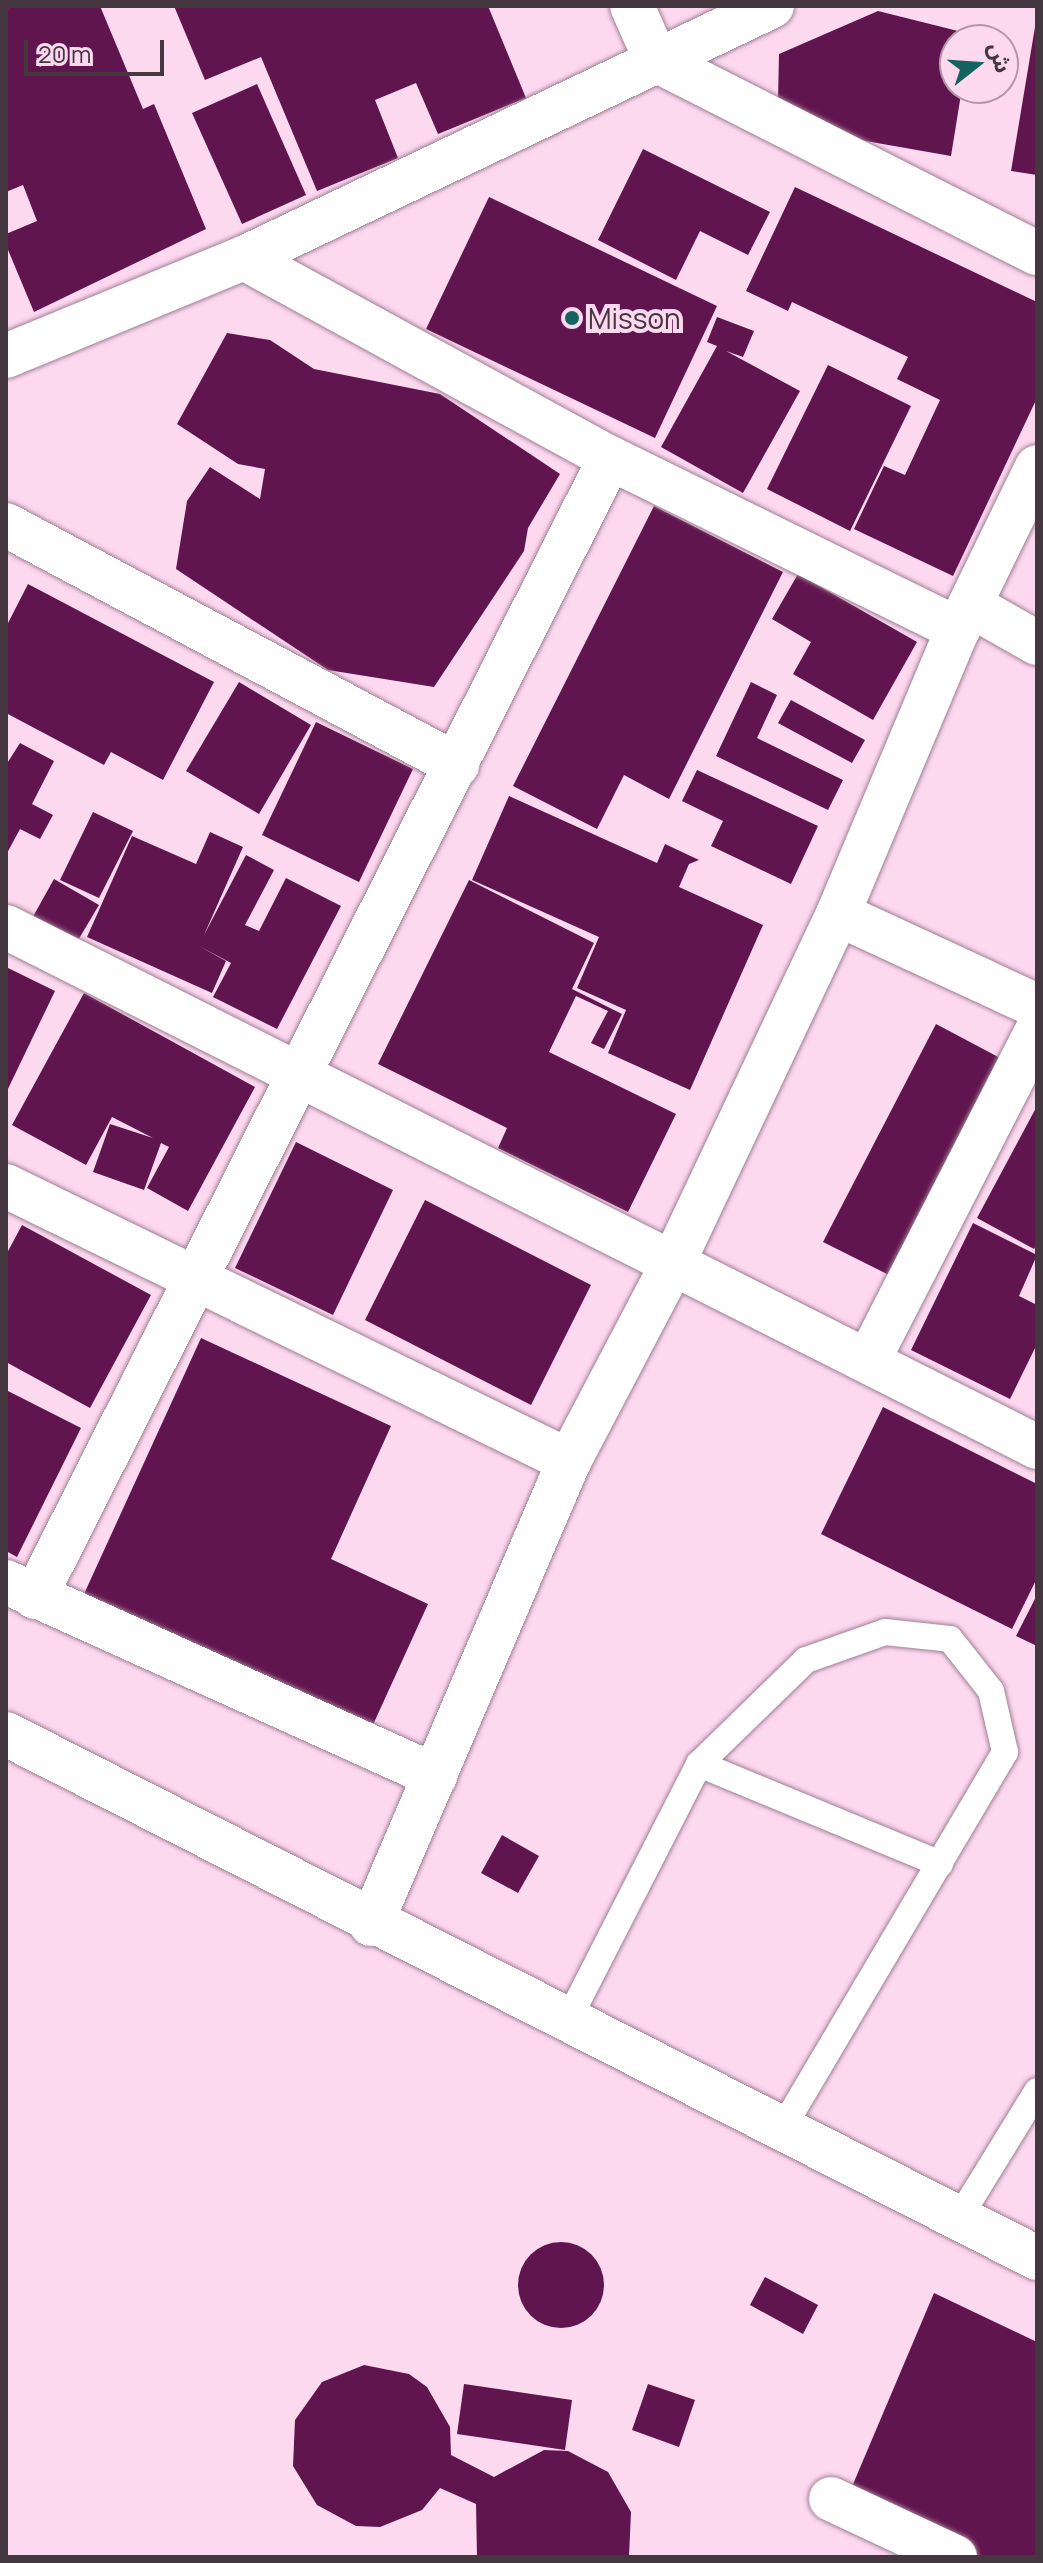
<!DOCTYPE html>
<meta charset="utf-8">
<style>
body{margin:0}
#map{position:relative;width:1043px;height:2563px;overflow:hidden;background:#fdd9f0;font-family:Manrope,"Noto Sans Arabic",sans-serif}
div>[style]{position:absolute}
.building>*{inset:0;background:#61154e}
.round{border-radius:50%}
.roads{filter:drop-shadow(0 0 2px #9f7e93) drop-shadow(0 0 2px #9f7e93)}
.service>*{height:26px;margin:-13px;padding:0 13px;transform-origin:13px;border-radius:13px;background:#fff}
.minor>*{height:44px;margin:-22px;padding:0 22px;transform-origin:22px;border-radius:22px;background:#fff}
.dots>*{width:22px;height:22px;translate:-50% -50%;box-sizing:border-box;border:4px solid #fdd9f0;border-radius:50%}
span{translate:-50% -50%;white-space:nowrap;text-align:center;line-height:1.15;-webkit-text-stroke:8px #fdd9f0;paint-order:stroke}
.poi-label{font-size:28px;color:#453740}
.left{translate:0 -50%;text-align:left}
.frame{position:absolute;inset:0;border:8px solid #453740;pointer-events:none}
.north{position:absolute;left:939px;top:24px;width:80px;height:80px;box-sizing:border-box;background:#fdd9f0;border:2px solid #b398aa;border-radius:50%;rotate:73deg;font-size:22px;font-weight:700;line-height:32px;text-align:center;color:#453740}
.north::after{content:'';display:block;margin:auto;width:28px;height:36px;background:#14635f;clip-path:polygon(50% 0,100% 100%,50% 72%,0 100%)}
.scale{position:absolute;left:24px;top:40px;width:140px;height:36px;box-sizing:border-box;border:4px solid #453740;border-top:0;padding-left:10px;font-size:24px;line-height:28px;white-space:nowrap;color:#453740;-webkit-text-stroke:6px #fdd9f0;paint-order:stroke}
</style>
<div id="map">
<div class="building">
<div style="clip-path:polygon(14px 6px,100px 6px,143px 109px,154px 104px,206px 229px,34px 312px,6px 245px,6px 234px,37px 221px,23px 185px,6px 192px,6px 9px)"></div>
<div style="clip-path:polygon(174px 6px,488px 6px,526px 98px,438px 134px,416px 83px,375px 100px,398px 158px,317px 191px,261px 57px,205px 80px)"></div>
<div style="clip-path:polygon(878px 11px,970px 34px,955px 40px,955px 88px,962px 88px,951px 156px,860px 140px,778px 100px,779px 54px)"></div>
<div style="clip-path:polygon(1035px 27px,1037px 27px,1037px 175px,1011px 171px)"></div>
<div style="clip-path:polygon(257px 84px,306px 195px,242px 224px,192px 113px)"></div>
<div style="clip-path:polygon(643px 149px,770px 212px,748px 255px,700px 231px,676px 280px,598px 240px)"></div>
<div style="clip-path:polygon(795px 187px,1037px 302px,1037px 398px,953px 576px,854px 529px,884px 466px,905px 475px,940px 400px,897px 379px,908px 357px,792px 302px,788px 311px,746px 291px)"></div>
<div style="clip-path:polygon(489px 197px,717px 306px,655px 438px,426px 329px)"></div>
<div style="clip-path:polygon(717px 317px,754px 331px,743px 357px,726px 351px,800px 391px,743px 493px,661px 447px,717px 346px,707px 342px)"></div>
<div style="clip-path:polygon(227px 333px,270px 340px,314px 369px,440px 394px,560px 474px,528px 528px,524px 551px,434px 687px,328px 670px,176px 569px,187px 501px,210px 467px,260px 499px,265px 469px,238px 464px,177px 424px)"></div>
<div style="clip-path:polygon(828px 365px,911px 406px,850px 531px,767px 489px)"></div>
<div style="clip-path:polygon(654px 506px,783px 572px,669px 799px,624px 775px,597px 829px,513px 786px)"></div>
<div style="clip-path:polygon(798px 574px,917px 642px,873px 720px,793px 674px,811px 642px,772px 619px)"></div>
<div style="clip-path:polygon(28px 584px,214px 682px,163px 780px,111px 752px,104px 765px,6px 713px,6px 627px)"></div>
<div style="clip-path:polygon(239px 682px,311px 725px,259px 814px,186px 771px)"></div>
<div style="clip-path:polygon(751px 682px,777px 695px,757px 738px,843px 780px,828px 810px,716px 756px)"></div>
<div style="clip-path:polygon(791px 700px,865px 740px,852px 763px,778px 723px)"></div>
<div style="clip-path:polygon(316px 722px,413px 769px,359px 882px,262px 835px)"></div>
<div style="clip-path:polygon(20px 743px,54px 761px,32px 804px,53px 815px,40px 839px,20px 829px,6px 855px,6px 765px)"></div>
<div style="clip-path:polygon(697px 770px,818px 826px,791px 884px,711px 846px,723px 821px,682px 801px)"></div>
<div style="clip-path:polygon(509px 796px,657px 863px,665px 844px,699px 860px,689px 864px,679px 887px,763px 925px,690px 1090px,608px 1053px,626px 1010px,577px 988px,599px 937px,472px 880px)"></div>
<div style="clip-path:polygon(93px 812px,133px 831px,99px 898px,60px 880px)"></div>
<div style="clip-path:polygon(210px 832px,243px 847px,204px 935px,246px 855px,274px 870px,245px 925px,259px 931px,286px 878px,341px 906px,277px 1029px,213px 997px,231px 963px,199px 946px,226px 961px,212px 993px,87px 937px,132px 836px,196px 864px)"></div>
<div style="clip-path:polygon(54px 879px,99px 905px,74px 947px,30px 922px)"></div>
<div style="clip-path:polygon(469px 880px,594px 943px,572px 989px,622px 1014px,604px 1049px,591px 1043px,608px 1011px,576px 996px,549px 1052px,676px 1114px,628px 1212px,498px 1148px,507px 1128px,378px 1064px)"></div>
<div style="clip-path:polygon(6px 967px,55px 991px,6px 1093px)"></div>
<div style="clip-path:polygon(84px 993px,255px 1087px,188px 1211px,147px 1188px,169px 1147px,161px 1143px,144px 1190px,93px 1172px,110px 1124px,153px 1138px,112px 1117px,86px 1165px,12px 1125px)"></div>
<div style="clip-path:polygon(936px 1024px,1002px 1059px,889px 1275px,823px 1242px)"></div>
<div style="clip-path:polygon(1037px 1106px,1037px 1244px,1034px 1249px,977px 1218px)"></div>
<div style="clip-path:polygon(296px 1142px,393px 1190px,333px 1315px,235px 1268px)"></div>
<div style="clip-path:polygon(425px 1200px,591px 1285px,531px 1405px,365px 1320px)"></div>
<div style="clip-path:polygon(973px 1223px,1037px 1255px,1019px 1296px,1037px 1305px,1037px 1344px,1010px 1399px,911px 1350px)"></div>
<div style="clip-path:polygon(22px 1225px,151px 1295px,90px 1408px,6px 1362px,6px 1255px)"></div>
<div style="clip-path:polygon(201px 1338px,391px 1426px,331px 1559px,428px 1604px,372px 1727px,84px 1594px)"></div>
<div style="clip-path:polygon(6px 1390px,81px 1428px,17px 1557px,6px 1551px)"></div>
<div style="clip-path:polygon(883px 1407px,1037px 1484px,1037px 1578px,1012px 1629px,821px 1534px)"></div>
<div style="clip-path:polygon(1037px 1595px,1037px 1646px,1016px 1636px)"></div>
<div style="clip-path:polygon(502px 1835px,539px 1856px,518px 1893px,481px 1873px)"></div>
<div class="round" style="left:518px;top:2242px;width:86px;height:86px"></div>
<div style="clip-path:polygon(765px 2277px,818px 2305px,803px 2334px,750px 2305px)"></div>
<div style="clip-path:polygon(934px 2293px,1037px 2342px,1037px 2557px,916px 2557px,837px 2522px)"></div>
<div style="clip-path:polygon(364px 2365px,409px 2374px,427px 2387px,450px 2427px,451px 2455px,494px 2477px,544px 2450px,568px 2451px,608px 2472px,631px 2512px,629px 2557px,477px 2557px,476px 2504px,440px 2488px,422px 2510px,380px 2527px,356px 2526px,317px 2505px,293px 2466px,295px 2420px,322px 2382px)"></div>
<div style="clip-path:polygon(464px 2384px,572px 2400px,565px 2450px,457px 2434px)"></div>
<div style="clip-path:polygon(648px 2384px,695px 2400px,679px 2447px,632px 2430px)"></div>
</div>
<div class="roads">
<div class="service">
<div style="left:699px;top:1764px;width:261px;rotate:22.5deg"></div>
<div style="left:566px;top:2024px;width:292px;rotate:-62.9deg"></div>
<div style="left:699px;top:1764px;width:149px;rotate:-44.2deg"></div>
<div style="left:806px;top:1660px;width:84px;rotate:-19.5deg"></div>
<div style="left:885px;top:1632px;width:65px;rotate:6.1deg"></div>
<div style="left:950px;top:1639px;width:66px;rotate:51.7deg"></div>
<div style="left:991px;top:1691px;width:63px;rotate:77.1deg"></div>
<div style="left:1005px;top:1752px;width:434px;rotate:120.6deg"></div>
<div style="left:959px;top:2218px;width:149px;rotate:-58.4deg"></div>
</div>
<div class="minor">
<div style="left:632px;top:6px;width:59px;rotate:66deg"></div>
<div style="left:656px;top:60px;width:427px;rotate:26.9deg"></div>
<div style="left:244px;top:258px;width:417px;rotate:28.7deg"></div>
<div style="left:610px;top:458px;width:388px;rotate:26.2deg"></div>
<div style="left:6px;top:356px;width:257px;rotate:-22.4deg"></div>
<div style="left:244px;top:258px;width:585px;rotate:-25.51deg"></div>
<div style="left:6px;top:525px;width:511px;rotate:28.02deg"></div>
<div style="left:970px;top:605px;width:77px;rotate:29.6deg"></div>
<div style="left:838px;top:914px;width:219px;rotate:24.8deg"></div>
<div style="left:6px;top:927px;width:1155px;rotate:26.76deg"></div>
<div style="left:6px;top:1186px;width:627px;rotate:26.03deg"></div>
<div style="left:869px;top:1359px;width:369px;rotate:-62.9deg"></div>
<div style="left:6px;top:1582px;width:471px;rotate:24.3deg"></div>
<div style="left:35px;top:1597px;width:1276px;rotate:-63.21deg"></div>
<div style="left:6px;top:1734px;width:1157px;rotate:26.94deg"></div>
<div style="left:371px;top:1924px;width:504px;rotate:-66.85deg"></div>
<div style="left:569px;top:1461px;width:226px;rotate:-62.3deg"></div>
<div style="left:674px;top:1261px;width:384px;rotate:-64.7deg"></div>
<div style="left:838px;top:914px;width:309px;rotate:-67.2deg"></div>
<div style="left:958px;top:629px;width:180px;rotate:-64deg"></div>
<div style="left:831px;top:2499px;width:137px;rotate:25.1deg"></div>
</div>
</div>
<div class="dots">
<div style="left:572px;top:318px;background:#14635f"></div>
</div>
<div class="poi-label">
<span class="left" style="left:588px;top:318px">Misson</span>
</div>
<div class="frame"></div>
<div class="north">ش</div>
<div class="scale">20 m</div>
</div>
